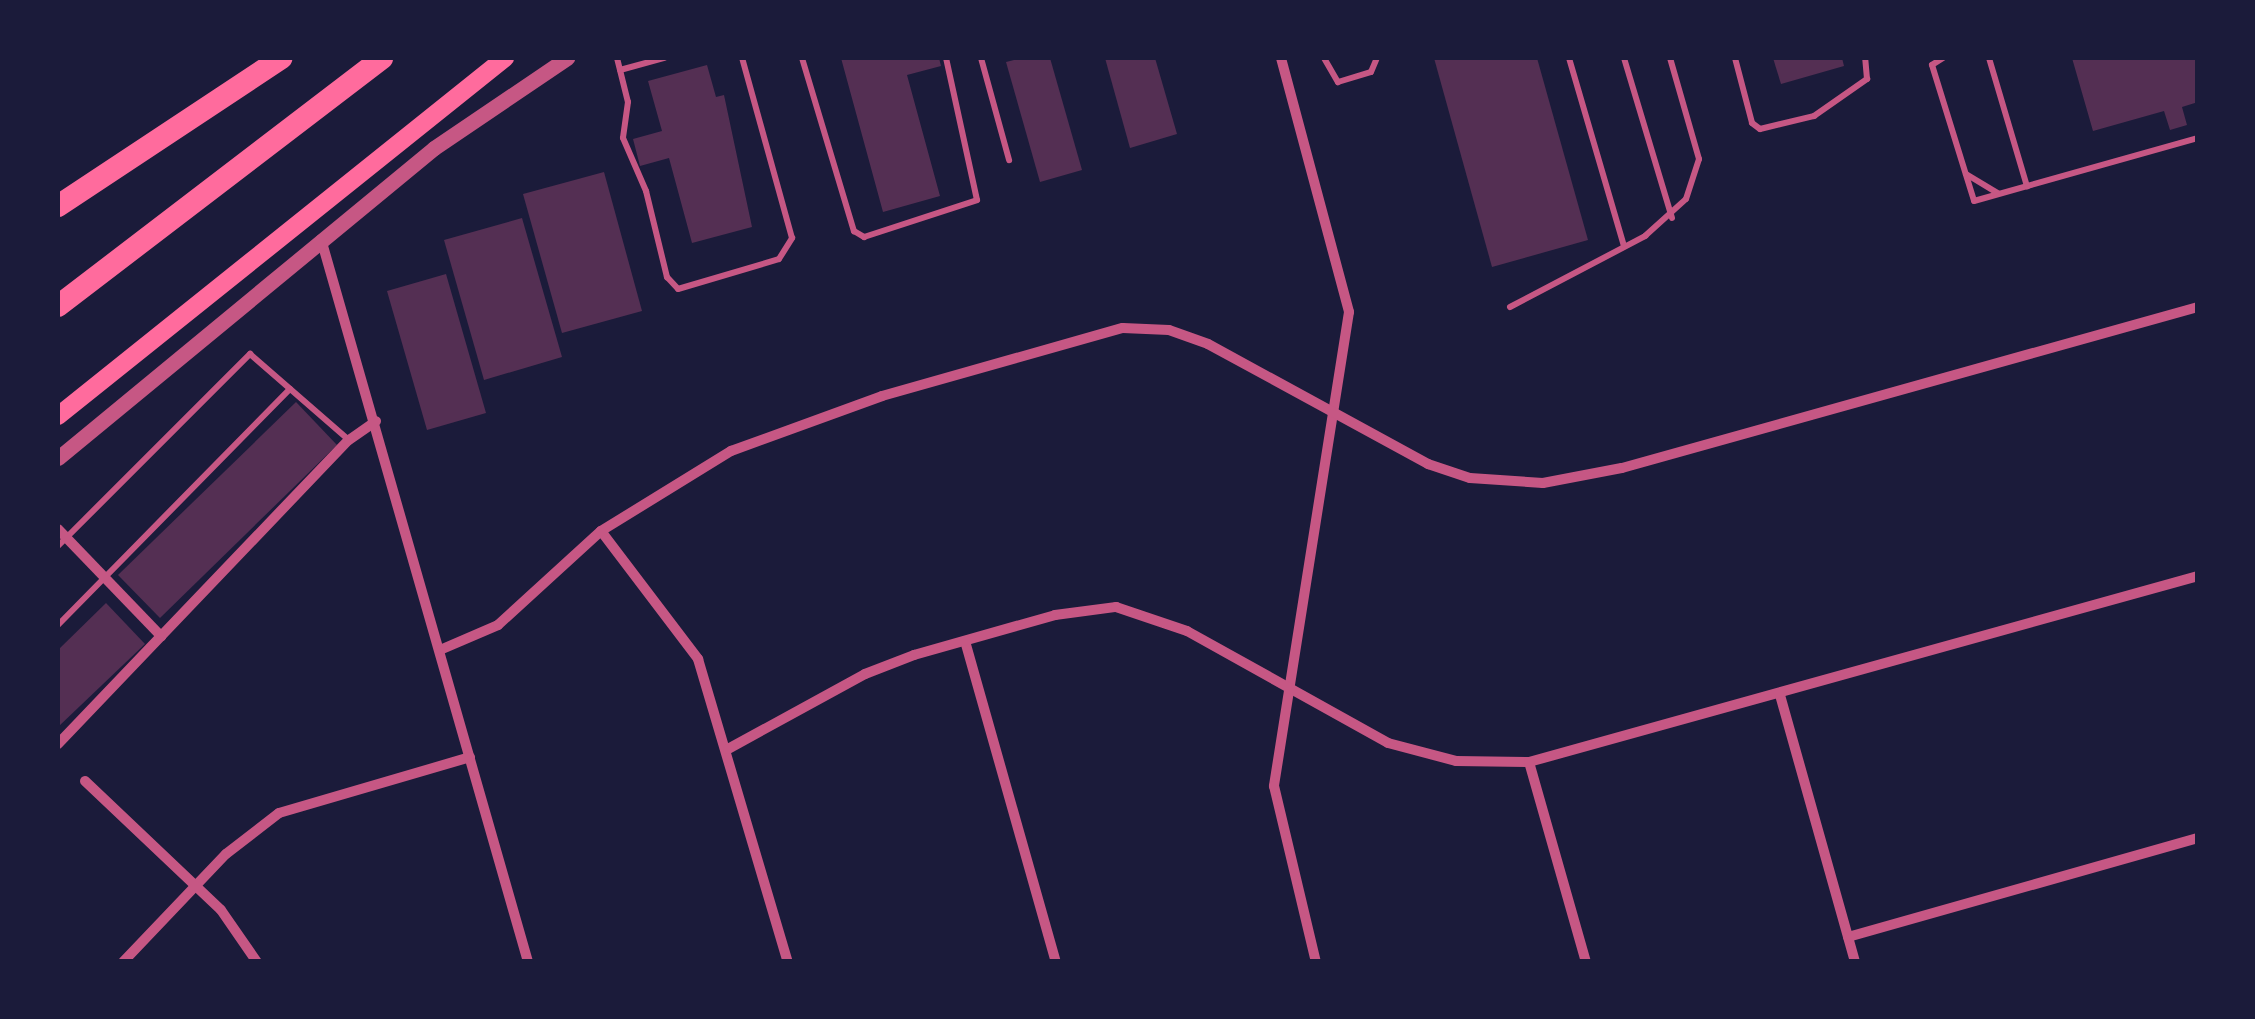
<!DOCTYPE html>
<style>
body{margin:0}
#map{position:relative;width:2255px;height:1019px;overflow:hidden;background:#1b1b3a;font-family:"IBM Plex Serif",serif}
div>[style]{position:absolute}
.building>*{inset:0;background:#542f53}
.service>*{height:6px;margin:-3px;padding:0 3px;transform-origin:3px;border-radius:3px;background:#c65784}
.minor>*{height:10px;margin:-5px;padding:0 5px;transform-origin:5px;border-radius:5px;background:#c65784}
.tertiary>*{height:15px;margin:-7.5px;padding:0 7.5px;transform-origin:7.5px;border-radius:7.5px;background:#c65784}
.secondary>*{height:18px;margin:-9px;padding:0 9px;transform-origin:9px;border-radius:9px;background:#ff6b9d}
.motorway>*{height:22px;margin:-11px;padding:0 11px;transform-origin:11px;border-radius:11px;background:#ff6b9d}
span{translate:-50% -50%;white-space:nowrap;text-align:center;line-height:1.15;-webkit-text-stroke:8px #1b1b3a;paint-order:stroke}
.frame{position:absolute;inset:0;border:60px solid #1b1b3a;pointer-events:none}
</style>
<div id="map">
<div class="building">
<div style="clip-path:polygon(841px 58px,939px 58px,941px 66px,907px 75px,940px 196px,883px 212px)"></div>
<div style="clip-path:polygon(1022px 58px,1050px 58px,1082px 170px,1040px 182px,1006px 62px)"></div>
<div style="clip-path:polygon(1105px 58px,1155px 58px,1177px 134px,1130px 148px)"></div>
<div style="clip-path:polygon(1434px 58px,1537px 58px,1588px 240px,1492px 267px)"></div>
<div style="clip-path:polygon(1773px 58px,1842px 58px,1844px 66px,1781px 84px)"></div>
<div style="clip-path:polygon(2072px 58px,2198px 58px,2198px 102px,2182px 107px,2187px 125px,2170px 130px,2164px 111px,2093px 131px)"></div>
<div style="clip-path:polygon(707px 65px,716px 97px,724px 95px,752px 227px,692px 243px,669px 158px,640px 166px,633px 139px,662px 131px,648px 81px)"></div>
<div style="clip-path:polygon(604px 172px,642px 311px,562px 333px,523px 194px)"></div>
<div style="clip-path:polygon(522px 218px,562px 357px,484px 380px,444px 240px)"></div>
<div style="clip-path:polygon(446px 274px,486px 413px,427px 430px,387px 291px)"></div>
<div style="clip-path:polygon(296px 402px,337px 445px,160px 618px,118px 575px)"></div>
<div style="clip-path:polygon(106px 603px,145px 644px,58px 727px,58px 650px)"></div>
</div>
<div class="service">
<div style="left:617px;top:58px;width:45px;rotate:76deg"></div>
<div style="left:628px;top:102px;width:36px;rotate:98deg"></div>
<div style="left:623px;top:138px;width:58px;rotate:66.5deg"></div>
<div style="left:646px;top:191px;width:89px;rotate:76.3deg"></div>
<div style="left:667px;top:277px;width:16px;rotate:47deg"></div>
<div style="left:678px;top:289px;width:105px;rotate:-16.5deg"></div>
<div style="left:779px;top:259px;width:25px;rotate:-58deg"></div>
<div style="left:792px;top:238px;width:187px;rotate:-105.5deg"></div>
<div style="left:802px;top:58px;width:181px;rotate:73.3deg"></div>
<div style="left:854px;top:231px;width:12px;rotate:31deg"></div>
<div style="left:864px;top:237px;width:119px;rotate:-18.1deg"></div>
<div style="left:977px;top:200px;width:145px;rotate:-102.3deg"></div>
<div style="left:981px;top:58px;width:106px;rotate:74.6deg"></div>
<div style="left:1324px;top:58px;width:28px;rotate:60deg"></div>
<div style="left:1338px;top:82px;width:34px;rotate:-17deg"></div>
<div style="left:1371px;top:72px;width:15px;rotate:-67deg"></div>
<div style="left:1569px;top:58px;width:196px;rotate:73.7deg"></div>
<div style="left:1624px;top:58px;width:167px;rotate:73.3deg"></div>
<div style="left:1735px;top:58px;width:67px;rotate:75.3deg"></div>
<div style="left:1752px;top:123px;width:10px;rotate:37deg"></div>
<div style="left:1760px;top:129px;width:56px;rotate:-13.5deg"></div>
<div style="left:1814px;top:116px;width:65px;rotate:-34.9deg"></div>
<div style="left:1867px;top:79px;width:21px;rotate:-95deg"></div>
<div style="left:1943px;top:58px;width:13px;rotate:148deg"></div>
<div style="left:1932px;top:65px;width:142px;rotate:72.8deg"></div>
<div style="left:1974px;top:201px;width:233px;rotate:-15.7deg"></div>
<div style="left:1989px;top:58px;width:134px;rotate:73.5deg"></div>
<div style="left:620px;top:70px;width:46px;rotate:-15.3deg"></div>
<div style="left:1966px;top:174px;width:37px;rotate:31deg"></div>
<div style="left:1510px;top:307px;width:153px;rotate:-27.7deg"></div>
<div style="left:1645px;top:236px;width:55px;rotate:-42.1deg"></div>
<div style="left:1686px;top:199px;width:42px;rotate:-72deg"></div>
<div style="left:1699px;top:159px;width:105px;rotate:-106deg"></div>
<div style="left:58px;top:546px;width:272px;rotate:-45deg"></div>
<div style="left:250px;top:354px;width:131px;rotate:41deg"></div>
<div style="left:58px;top:625px;width:331px;rotate:-45.5deg"></div>
</div>
<div class="minor">
<div style="left:1281px;top:58px;width:263px;rotate:75deg"></div>
<div style="left:1349px;top:312px;width:480px;rotate:99deg"></div>
<div style="left:1274px;top:786px;width:181px;rotate:76.6deg"></div>
<div style="left:321px;top:239px;width:752px;rotate:74.02deg"></div>
<div style="left:58px;top:529px;width:149px;rotate:46.1deg"></div>
<div style="left:601px;top:531px;width:161px;rotate:52.8deg"></div>
<div style="left:698px;top:659px;width:316px;rotate:73.5deg"></div>
<div style="left:965px;top:641px;width:334px;rotate:74.2deg"></div>
<div style="left:440px;top:650px;width:63px;rotate:-23.3deg"></div>
<div style="left:498px;top:625px;width:139px;rotate:-42.4deg"></div>
<div style="left:601px;top:531px;width:153px;rotate:-31.6deg"></div>
<div style="left:731px;top:451px;width:161px;rotate:-20deg"></div>
<div style="left:882px;top:396px;width:250px;rotate:-15.8deg"></div>
<div style="left:1123px;top:328px;width:46px;rotate:2.5deg"></div>
<div style="left:1169px;top:330px;width:41px;rotate:19.7deg"></div>
<div style="left:1208px;top:344px;width:251px;rotate:28.6deg"></div>
<div style="left:1428px;top:464px;width:44px;rotate:18.4deg"></div>
<div style="left:1470px;top:478px;width:73px;rotate:3.9deg"></div>
<div style="left:1543px;top:483px;width:80px;rotate:-10.8deg"></div>
<div style="left:1622px;top:468px;width:598px;rotate:-15.62deg"></div>
<div style="left:1780px;top:695px;width:277px;rotate:74.3deg"></div>
<div style="left:58px;top:744px;width:421px;rotate:-46.3deg"></div>
<div style="left:349px;top:440px;width:33px;rotate:-35deg"></div>
<div style="left:728px;top:749px;width:156px;rotate:-28.7deg"></div>
<div style="left:865px;top:674px;width:53px;rotate:-21.2deg"></div>
<div style="left:914px;top:655px;width:147px;rotate:-15.8deg"></div>
<div style="left:1055px;top:615px;width:62px;rotate:-7.5deg"></div>
<div style="left:1116px;top:607px;width:75px;rotate:18.7deg"></div>
<div style="left:1187px;top:631px;width:230px;rotate:29.1deg"></div>
<div style="left:1388px;top:743px;width:70px;rotate:14.8deg"></div>
<div style="left:1456px;top:761px;width:73px;rotate:0.8deg"></div>
<div style="left:1529px;top:762px;width:694px;rotate:-15.54deg"></div>
<div style="left:1529px;top:762px;width:208px;rotate:74.1deg"></div>
<div style="left:85px;top:781px;width:187px;rotate:43.5deg"></div>
<div style="left:221px;top:910px;width:63px;rotate:55.3deg"></div>
<div style="left:1848px;top:937px;width:364px;rotate:-15.8deg"></div>
<div style="left:123px;top:962px;width:149px;rotate:-46.4deg"></div>
<div style="left:226px;top:854px;width:67px;rotate:-37.7deg"></div>
<div style="left:279px;top:813px;width:199px;rotate:-16.3deg"></div>
</div>
<div class="tertiary">
<div style="left:58px;top:458px;width:487px;rotate:-39.5deg"></div>
<div style="left:434px;top:148px;width:161px;rotate:-34.1deg"></div>
</div>
<div class="secondary">
<div style="left:58px;top:416px;width:573px;rotate:-38.69deg"></div>
</div>
<div class="motorway">
<div style="left:58px;top:206px;width:268px;rotate:-33.5deg"></div>
<div style="left:58px;top:306px;width:408px;rotate:-37.4deg"></div>
</div>
<div class="frame"></div>
</div>
